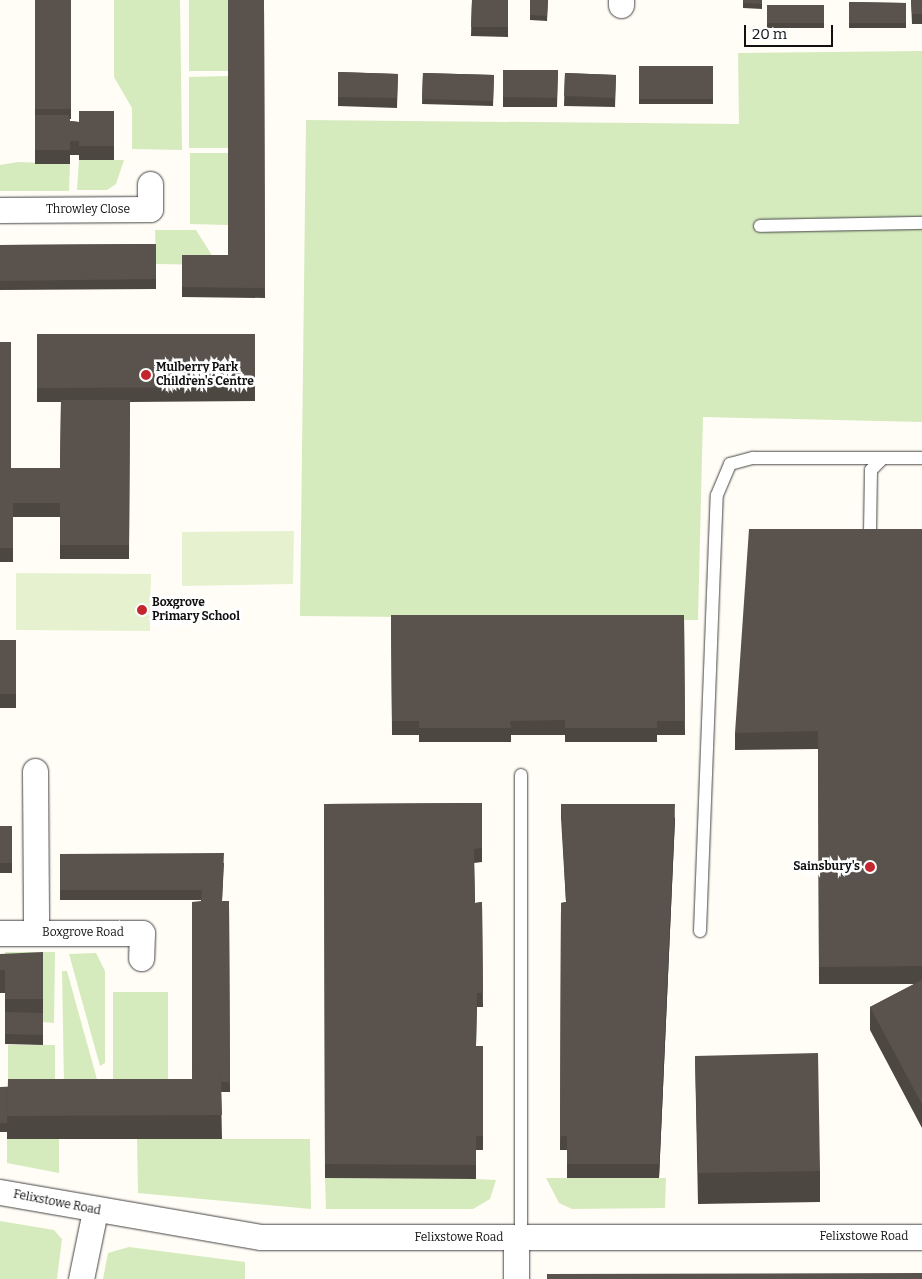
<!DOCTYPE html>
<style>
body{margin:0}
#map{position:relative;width:922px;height:1279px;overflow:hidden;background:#fffdf5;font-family:Bitter,serif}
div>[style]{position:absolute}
.green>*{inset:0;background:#d5ebbd}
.pitch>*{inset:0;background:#e6f2cf}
.roads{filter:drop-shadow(0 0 1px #444) drop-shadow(0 0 1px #444)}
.lane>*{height:12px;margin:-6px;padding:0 6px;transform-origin:6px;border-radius:6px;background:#fff}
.street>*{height:25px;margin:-12.5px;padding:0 12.5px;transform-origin:12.5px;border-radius:12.5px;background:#fff}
.wall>*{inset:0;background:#4d4742}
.shaded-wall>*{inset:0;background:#3f3936}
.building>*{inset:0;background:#5a524d}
.dots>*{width:14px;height:14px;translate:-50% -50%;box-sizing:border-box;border:2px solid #fff;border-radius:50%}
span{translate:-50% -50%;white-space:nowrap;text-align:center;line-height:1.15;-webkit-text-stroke:5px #fff;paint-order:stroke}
.street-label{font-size:12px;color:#111}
.poi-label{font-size:12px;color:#111;font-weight:700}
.left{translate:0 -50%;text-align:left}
.right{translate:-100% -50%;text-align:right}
.scale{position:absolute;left:744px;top:25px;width:89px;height:22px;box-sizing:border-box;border:2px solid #111;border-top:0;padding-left:6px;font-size:15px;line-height:18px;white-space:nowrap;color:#111;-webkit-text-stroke:4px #fff;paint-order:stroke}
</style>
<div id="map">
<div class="green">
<div style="clip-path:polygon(114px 0,180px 0,182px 150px,132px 149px,132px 108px,114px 77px)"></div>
<div style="clip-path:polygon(189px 0,228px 0,228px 71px,189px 71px)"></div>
<div style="clip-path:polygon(922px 51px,922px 422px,703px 417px,698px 620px,300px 616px,306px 120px,739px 124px,738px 53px)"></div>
<div style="clip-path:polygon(228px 76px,228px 148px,189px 148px,189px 77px)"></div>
<div style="clip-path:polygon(190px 153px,228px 153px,228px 225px,190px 224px)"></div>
<div style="clip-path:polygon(79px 160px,124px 160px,116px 184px,107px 190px,77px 190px)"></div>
<div style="clip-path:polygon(18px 162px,70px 164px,69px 191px,0 191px,0 165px)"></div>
<div style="clip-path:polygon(155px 230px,196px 230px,218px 265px,156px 264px)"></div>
<div style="clip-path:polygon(5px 952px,55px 952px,54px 1023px,43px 1022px,6px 975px)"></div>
<div style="clip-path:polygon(96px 953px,105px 971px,105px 1063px,100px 1066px,69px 954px)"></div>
<div style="clip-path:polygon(62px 971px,67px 971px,98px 1083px,64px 1084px)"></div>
<div style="clip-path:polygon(113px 992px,168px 992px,168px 1083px,113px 1083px)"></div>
<div style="clip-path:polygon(8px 1045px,55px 1045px,55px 1103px,8px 1103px)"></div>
<div style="clip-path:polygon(7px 1139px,59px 1139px,59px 1173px,7px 1163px)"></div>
<div style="clip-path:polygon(137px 1139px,310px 1139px,311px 1209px,138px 1193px)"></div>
<div style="clip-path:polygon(325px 1178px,476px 1179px,496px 1180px,490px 1199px,473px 1209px,326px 1209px)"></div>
<div style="clip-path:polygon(546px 1178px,666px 1178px,665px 1208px,572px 1209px,559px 1203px)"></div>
<div style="clip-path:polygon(0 1221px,54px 1230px,62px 1239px,57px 1279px,0 1279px)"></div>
<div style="clip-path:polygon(129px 1247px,245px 1262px,245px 1279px,103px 1279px,108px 1253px)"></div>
</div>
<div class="pitch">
<div style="clip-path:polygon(294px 531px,293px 584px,182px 586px,182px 532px)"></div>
<div style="clip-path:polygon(16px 573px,151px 574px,150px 631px,16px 630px)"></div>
</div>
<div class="roads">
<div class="lane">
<div style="left:760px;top:226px;width:162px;rotate:-1.1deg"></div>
<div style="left:870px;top:533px;width:63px;rotate:-89.1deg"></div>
<div style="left:871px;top:470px;width:17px;rotate:-45deg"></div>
<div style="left:883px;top:458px;width:39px"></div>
<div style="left:700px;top:931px;width:436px;rotate:-87.8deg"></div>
<div style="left:717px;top:495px;width:34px;rotate:-67deg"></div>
<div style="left:730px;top:464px;width:24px;rotate:-15deg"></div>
<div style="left:753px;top:458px;width:130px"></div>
<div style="left:521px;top:1238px;width:463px;rotate:-90deg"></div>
</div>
<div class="street">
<div style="left:621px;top:5px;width:5px;rotate:-90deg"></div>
<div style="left:0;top:210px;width:150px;rotate:-0.4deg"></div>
<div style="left:150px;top:209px;width:25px;rotate:-90deg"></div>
<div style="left:35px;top:771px;width:162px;rotate:89.6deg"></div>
<div style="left:0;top:933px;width:142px"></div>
<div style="left:142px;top:933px;width:25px;rotate:92deg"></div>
<div style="left:0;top:1192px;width:265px;rotate:9.8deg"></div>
<div style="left:261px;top:1237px;width:661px"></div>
<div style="left:81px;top:1279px;width:69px;rotate:-78.4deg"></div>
<div style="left:516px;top:1279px;width:41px;rotate:-90deg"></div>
</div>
</div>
<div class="wall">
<div style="clip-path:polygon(35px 0,71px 0,71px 119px,69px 119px,70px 121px,79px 122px,114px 111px,114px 160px,79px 160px,79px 155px,70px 155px,70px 164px,35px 164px)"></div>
<div style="clip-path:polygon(264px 0,265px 298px,182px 297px,182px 255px,228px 255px)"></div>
<div style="clip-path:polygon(472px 0,508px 0,508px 37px,471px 36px)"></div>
<div style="clip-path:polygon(530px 0,548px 0,547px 21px,530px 20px)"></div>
<div style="clip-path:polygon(743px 0,762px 0,762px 9px,743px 8px)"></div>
<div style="clip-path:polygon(911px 0,922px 0,922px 24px,912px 24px)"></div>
<div style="clip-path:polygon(849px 2px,906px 3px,906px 28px,849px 28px)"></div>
<div style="clip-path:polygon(767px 5px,824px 5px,824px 28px,767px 28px)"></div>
<div style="clip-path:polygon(639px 66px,713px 66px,713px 104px,639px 104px)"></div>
<div style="clip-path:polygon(503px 70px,558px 70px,557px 107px,503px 107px)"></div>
<div style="clip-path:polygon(338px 72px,398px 74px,397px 108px,338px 106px)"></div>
<div style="clip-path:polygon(423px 73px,494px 75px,493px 106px,422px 104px)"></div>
<div style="clip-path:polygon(565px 73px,616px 75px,615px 107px,564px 106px)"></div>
<div style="clip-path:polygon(156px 244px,156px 289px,0 290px,0 245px)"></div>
<div style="clip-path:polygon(37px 334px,255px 334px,255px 401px,130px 402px,129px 559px,60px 559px,60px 517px,13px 517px,13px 562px,0 562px,0 342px,11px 468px,60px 468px,61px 402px,37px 402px)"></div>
<div style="clip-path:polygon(922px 529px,922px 1128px,870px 1030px,870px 1007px,914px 984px,819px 984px,818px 749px,735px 750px,735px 733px)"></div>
<div style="clip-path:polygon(391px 615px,684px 615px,685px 735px,657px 735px,657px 742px,565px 742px,565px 735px,511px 735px,511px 742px,419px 742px,419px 735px,392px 735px)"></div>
<div style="clip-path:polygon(0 640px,16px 640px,16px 708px,0 708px)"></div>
<div style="clip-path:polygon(482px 803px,482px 862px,474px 863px,475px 903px,482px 902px,483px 1007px,477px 1007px,476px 1046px,483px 1046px,483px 1150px,476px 1150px,476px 1179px,325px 1178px,324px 804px)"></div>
<div style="clip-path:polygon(561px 804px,675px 818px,659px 1178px,567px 1178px,567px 1150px,560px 1150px,561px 903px,566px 902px,561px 818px)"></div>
<div style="clip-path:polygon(0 826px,12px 826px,12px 873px,0 873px)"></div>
<div style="clip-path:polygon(60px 854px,224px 863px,222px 901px,229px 901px,230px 1092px,221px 1092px,222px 1139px,7px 1139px,7px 1132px,0 1132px,0 1087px,192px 1079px,201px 900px,60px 900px)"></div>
<div style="clip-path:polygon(0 954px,43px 999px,43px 1045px,5px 1044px,5px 993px,0 993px)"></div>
<div style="clip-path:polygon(695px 1056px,820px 1171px,820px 1202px,698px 1204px)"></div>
</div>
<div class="shaded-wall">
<div style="clip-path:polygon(675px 804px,675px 818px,659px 1178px,659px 1164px)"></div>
</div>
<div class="building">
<div style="clip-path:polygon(35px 0,71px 0,71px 109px,35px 109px)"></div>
<div style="clip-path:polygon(228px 0,264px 0,265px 288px,182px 287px,182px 255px,228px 255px)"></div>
<div style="clip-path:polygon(472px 0,508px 0,508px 27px,471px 27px)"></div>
<div style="clip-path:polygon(530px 0,548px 0,547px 16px,530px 15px)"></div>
<div style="clip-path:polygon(743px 0,762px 0,762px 4px,743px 3px)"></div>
<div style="clip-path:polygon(911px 0,922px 0,922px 14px,912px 14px)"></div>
<div style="clip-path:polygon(849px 2px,906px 3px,906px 23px,849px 23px)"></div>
<div style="clip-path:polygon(767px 5px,824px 5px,824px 23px,767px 23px)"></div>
<div style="clip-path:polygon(639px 66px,713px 66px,713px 99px,639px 99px)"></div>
<div style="clip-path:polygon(503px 70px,558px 70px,557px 98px,503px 97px)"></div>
<div style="clip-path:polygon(338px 72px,398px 74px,397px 98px,338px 97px)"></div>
<div style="clip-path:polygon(423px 73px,494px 75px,493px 101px,422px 99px)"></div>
<div style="clip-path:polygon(565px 73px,616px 75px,615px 98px,564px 96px)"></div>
<div style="clip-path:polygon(79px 111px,114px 111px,114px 146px,79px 146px,79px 141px,70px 141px,70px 150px,35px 150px,35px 115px,69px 115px,70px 121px,79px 122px)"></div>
<div style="clip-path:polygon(156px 244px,156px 279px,0 281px,0 245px)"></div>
<div style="clip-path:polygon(37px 334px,255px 334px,255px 387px,37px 388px)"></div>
<div style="clip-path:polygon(0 342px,11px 342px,11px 468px,60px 468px,61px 400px,130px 400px,129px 545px,60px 545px,60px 503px,13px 503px,13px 548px,0 548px)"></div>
<div style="clip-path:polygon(749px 529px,922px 529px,922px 966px,819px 967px,818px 731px,735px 733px)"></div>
<div style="clip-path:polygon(391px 615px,684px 615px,685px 721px,657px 721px,657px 728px,565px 728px,565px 720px,510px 721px,511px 728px,419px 728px,419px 721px,392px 721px)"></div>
<div style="clip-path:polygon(0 640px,16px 640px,16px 694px,0 694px)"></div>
<div style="clip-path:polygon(482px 803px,482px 848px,474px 849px,475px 903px,482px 902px,483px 993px,477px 993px,476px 1046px,483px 1046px,483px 1136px,476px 1136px,476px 1165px,325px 1164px,324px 804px)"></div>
<div style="clip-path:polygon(561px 804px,675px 804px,659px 1164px,567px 1164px,567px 1136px,560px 1136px,561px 903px,566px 902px)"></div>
<div style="clip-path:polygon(0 826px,12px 826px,12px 863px,0 863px)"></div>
<div style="clip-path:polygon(224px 853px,222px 901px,229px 901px,230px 1082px,221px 1082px,218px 1068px,199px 1068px,198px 1079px,192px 1079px,192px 902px,201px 901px,202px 890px,60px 890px,60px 854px)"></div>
<div style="clip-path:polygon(43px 952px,43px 999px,5px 999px,5px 970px,0 970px,0 954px)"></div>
<div style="clip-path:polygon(922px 980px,922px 1104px,870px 1007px)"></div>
<div style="clip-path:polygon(5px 1012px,43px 1013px,43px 1035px,5px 1034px)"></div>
<div style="clip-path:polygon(818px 1053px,820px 1171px,698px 1173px,695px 1056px)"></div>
<div style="clip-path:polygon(199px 1068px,218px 1068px,221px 1080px,222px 1115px,7px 1116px,8px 1079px,198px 1079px)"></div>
<div style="clip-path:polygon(0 1087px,8px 1087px,7px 1123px,0 1123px)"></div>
<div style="clip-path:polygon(922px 1273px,922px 1279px,547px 1279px,547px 1274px)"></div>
</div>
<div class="dots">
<div style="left:146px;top:375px;background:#c4262e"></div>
<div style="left:142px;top:610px;background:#c4262e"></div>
<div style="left:870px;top:867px;background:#c4262e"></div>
</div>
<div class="street-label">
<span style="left:88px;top:210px">Throwley Close</span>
<span style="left:83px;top:933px">Boxgrove Road</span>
<span style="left:57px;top:1203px;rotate:11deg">Felixstowe Road</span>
<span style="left:864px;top:1237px">Felixstowe Road</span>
<span style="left:459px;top:1238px">Felixstowe Road</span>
</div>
<div class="poi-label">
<span class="left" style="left:156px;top:375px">Mulberry Park<br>Children's Centre</span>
<span class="left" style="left:152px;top:610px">Boxgrove<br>Primary School</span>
<span class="right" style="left:860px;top:867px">Sainsbury's</span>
</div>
<div class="scale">20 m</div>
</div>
